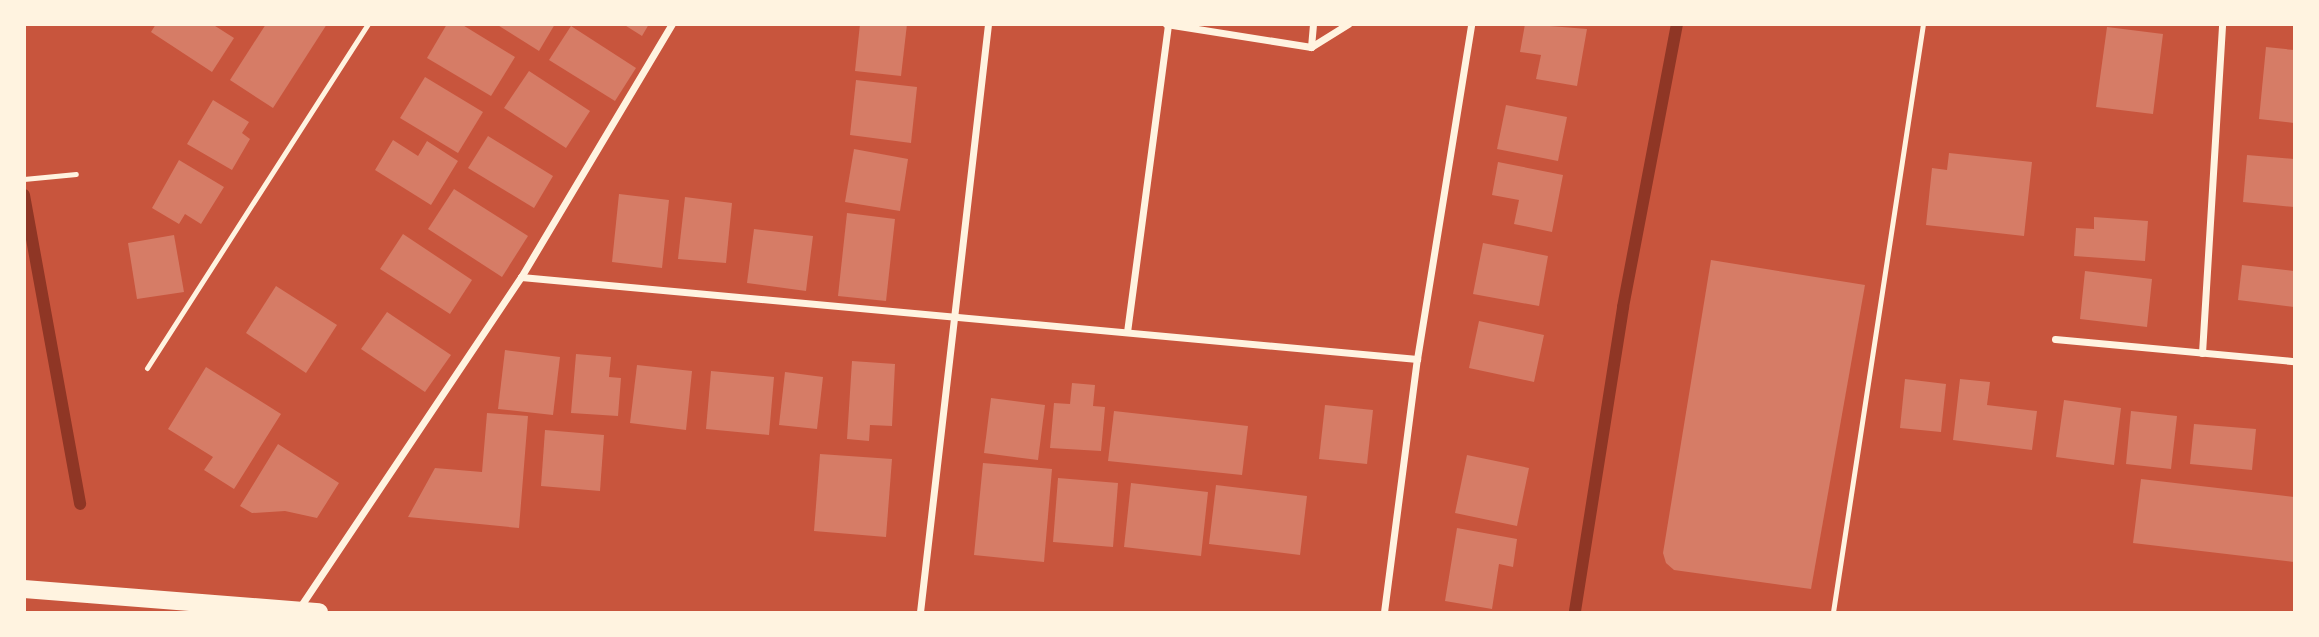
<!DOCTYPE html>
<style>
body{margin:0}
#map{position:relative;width:2319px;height:637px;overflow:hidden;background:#c8553d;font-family:Figtree,sans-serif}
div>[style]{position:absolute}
.stream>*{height:12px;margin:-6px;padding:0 6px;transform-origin:6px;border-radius:6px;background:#8f3625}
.building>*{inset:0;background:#d67c66}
.path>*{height:4.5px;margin:-2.25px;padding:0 2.25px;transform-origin:2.25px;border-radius:2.25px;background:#fff3e0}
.service>*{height:5px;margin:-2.5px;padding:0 2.5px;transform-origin:2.5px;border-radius:2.5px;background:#fff3e0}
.minor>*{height:7px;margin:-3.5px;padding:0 3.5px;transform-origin:3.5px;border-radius:3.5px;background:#fff3e0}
.primary>*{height:18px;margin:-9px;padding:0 9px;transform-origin:9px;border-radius:9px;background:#fff3e0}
span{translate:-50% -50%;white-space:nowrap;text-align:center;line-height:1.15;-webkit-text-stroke:5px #fff3e0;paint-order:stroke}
.frame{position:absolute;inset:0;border:26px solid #fff3e0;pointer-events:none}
</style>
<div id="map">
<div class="stream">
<div style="left:24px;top:195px;width:314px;rotate:79.7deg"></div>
<div style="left:1575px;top:611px;width:308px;rotate:-81deg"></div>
<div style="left:1623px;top:307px;width:288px;rotate:-79.2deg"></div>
</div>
<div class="building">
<div style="clip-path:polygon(156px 24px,212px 24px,234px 38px,212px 72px,151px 32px)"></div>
<div style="clip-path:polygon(266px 24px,327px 24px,273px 108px,230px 80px)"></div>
<div style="clip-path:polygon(447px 24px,461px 24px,515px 57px,491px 96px,427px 58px)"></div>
<div style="clip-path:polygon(496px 24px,555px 24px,539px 51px)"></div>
<div style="clip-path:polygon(623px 24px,649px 24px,642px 36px)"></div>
<div style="clip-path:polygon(860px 24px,907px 24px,901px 76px,855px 71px)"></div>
<div style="clip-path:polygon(1525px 24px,1587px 29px,1577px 86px,1536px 79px,1541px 55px,1520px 52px)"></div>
<div style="clip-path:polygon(571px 26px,636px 68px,615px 101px,549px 60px)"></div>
<div style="clip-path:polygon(2107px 27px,2163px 34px,2153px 114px,2096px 107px)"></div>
<div style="clip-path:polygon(2266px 47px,2294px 50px,2294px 123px,2259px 119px)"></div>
<div style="clip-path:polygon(529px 71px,590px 111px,566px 148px,504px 108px)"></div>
<div style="clip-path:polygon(425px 77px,483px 112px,458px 153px,400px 118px)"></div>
<div style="clip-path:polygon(856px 80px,917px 87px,911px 143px,850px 135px)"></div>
<div style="clip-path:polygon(213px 100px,249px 122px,242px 133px,250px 139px,232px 170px,187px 144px)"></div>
<div style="clip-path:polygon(1506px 105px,1567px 117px,1558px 161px,1497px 149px)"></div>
<div style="clip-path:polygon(488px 136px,553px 176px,534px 208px,468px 168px)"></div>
<div style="clip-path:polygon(393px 140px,418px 156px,427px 141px,458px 161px,431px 205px,375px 170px)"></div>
<div style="clip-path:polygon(854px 149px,908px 159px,900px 211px,845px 202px)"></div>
<div style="clip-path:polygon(1949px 153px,2032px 162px,2024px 236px,1926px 225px,1932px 168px,1947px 170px)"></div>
<div style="clip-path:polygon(2247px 155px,2294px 159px,2294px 207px,2243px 202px)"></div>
<div style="clip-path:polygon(179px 160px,224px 187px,201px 224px,185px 214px,179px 224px,152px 208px)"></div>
<div style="clip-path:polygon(1498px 162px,1563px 175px,1552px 232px,1514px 224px,1519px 200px,1492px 195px)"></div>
<div style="clip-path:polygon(454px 189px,528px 236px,502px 277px,428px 229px)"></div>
<div style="clip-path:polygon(619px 194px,669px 200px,662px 268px,612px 262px)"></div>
<div style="clip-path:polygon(685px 197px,732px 203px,726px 263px,678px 259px)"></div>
<div style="clip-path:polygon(847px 213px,895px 219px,886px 301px,838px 296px)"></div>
<div style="clip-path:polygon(2094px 217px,2148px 221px,2145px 261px,2074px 256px,2076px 228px,2094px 229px)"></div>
<div style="clip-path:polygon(754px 229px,813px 236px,806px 291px,747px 283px)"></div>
<div style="clip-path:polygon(403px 234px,472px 280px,450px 314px,380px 269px)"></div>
<div style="clip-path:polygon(174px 235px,184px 292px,137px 299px,128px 243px)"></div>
<div style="clip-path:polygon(1483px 243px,1548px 256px,1539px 306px,1473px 294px)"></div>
<div style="clip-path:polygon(1711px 260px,1865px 285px,1811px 589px,1674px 570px,1666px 563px,1663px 553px)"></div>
<div style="clip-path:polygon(2242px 265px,2294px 271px,2294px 307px,2238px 300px)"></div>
<div style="clip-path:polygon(2085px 271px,2152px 279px,2147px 327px,2080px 319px)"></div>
<div style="clip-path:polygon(276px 286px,337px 325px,306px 373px,246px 333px)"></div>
<div style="clip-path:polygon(387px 312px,451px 355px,425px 392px,361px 349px)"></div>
<div style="clip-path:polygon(1479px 321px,1544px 335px,1534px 382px,1469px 368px)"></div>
<div style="clip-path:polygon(505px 350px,560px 357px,553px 415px,498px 409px)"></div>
<div style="clip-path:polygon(576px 354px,611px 357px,609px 377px,621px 378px,618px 416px,571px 413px)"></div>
<div style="clip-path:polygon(852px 361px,895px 364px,892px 426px,870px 425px,869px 441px,847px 439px)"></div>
<div style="clip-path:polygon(637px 365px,692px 371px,686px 430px,630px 423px)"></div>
<div style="clip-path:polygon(206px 367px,281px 414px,234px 489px,204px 470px,213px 457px,168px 429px)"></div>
<div style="clip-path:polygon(711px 371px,774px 377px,769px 435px,706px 429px)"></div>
<div style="clip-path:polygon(785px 372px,823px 377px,817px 429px,779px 425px)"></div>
<div style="clip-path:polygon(1905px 379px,1946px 384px,1941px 432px,1900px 428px)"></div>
<div style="clip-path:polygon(1960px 379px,1990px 382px,1987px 405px,2037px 411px,2032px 450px,1953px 440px)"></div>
<div style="clip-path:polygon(1072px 383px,1095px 385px,1093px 406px,1105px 407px,1101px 451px,1050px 448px,1054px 403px,1070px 404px)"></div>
<div style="clip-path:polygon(991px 398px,1045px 405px,1038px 460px,984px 453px)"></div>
<div style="clip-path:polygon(2064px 400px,2121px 408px,2114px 465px,2056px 457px)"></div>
<div style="clip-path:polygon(1325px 405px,1373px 410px,1367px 464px,1319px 459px)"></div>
<div style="clip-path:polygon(1114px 411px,1248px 426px,1242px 475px,1108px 461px)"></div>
<div style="clip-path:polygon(2131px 411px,2177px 416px,2171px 469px,2126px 464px)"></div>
<div style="clip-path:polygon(487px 413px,528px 416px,519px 528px,408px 517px,435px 468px,482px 472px)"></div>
<div style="clip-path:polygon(2194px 424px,2256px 429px,2252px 470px,2190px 464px)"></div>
<div style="clip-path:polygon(545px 430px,604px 435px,600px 491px,541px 486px)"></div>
<div style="clip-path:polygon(278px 444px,339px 483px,317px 518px,285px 511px,252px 513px,240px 506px)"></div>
<div style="clip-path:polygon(820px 454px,892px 459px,886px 537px,814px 531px)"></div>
<div style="clip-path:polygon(1467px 455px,1529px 468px,1517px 526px,1455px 513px)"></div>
<div style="clip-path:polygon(983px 463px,1052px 469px,1044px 562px,974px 555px)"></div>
<div style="clip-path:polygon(1058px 478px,1118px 483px,1113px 547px,1053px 542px)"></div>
<div style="clip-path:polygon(2141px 479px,2294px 497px,2294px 562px,2133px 543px)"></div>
<div style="clip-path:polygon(1131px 483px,1208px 492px,1201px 556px,1124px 547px)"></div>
<div style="clip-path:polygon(1216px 485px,1307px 496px,1300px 555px,1209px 544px)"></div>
<div style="clip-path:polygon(1457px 528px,1517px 539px,1513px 567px,1499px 564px,1492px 609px,1445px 601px)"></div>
</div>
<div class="path">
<div style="left:24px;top:179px;width:52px;rotate:-5.5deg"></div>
</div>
<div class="service">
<div style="left:147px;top:368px;width:409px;rotate:-57.3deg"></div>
<div style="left:1833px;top:612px;width:595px;rotate:-81.3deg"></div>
</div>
<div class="minor">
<div style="left:1166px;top:24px;width:147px;rotate:9deg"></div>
<div style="left:1311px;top:47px;width:44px;rotate:-31.9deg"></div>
<div style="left:1311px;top:47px;width:23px;rotate:-85deg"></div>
<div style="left:521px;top:277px;width:900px;rotate:5.23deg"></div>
<div style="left:1127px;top:332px;width:310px;rotate:-82.4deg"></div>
<div style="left:2055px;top:339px;width:240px;rotate:5.3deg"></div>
<div style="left:2202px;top:353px;width:330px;rotate:-86.5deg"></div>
<div style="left:298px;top:610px;width:401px;rotate:-56.2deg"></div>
<div style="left:521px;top:277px;width:295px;rotate:-59.2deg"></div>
<div style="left:920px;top:612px;width:592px;rotate:-83.4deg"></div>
<div style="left:1384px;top:612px;width:255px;rotate:-82.6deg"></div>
<div style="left:1417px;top:359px;width:339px;rotate:-80.8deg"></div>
</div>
<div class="primary">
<div style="left:24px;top:589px;width:296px;rotate:4.5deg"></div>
</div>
<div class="frame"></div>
</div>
